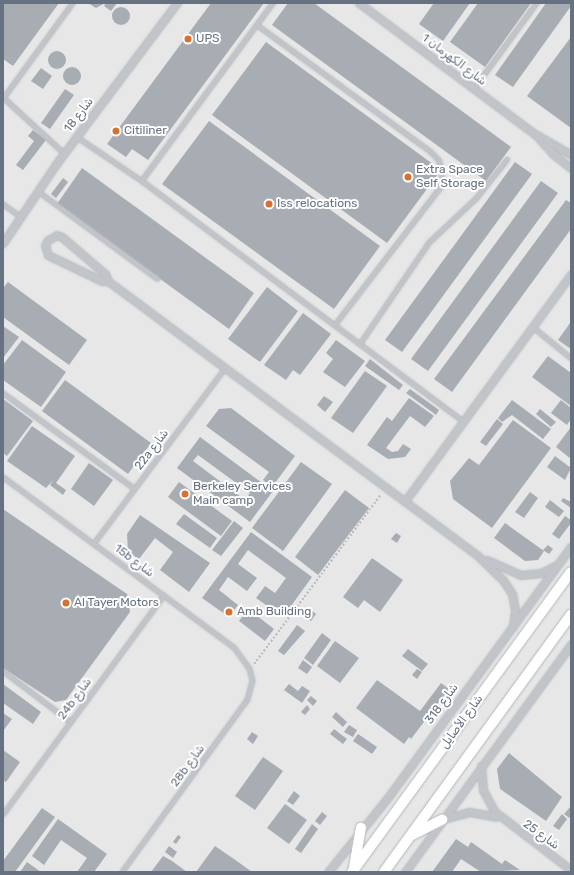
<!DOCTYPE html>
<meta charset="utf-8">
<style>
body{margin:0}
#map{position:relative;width:574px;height:875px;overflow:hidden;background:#f5f6f3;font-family:Rubik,Cairo,sans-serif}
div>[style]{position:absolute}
.built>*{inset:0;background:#e6e7e6}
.building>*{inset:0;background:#a8adb4}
.round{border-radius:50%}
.path>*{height:1.5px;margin-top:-0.75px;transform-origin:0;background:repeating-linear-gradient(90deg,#b9bbbe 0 2px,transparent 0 4px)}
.roads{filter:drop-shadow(0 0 1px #b4b7bc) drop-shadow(0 0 1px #b4b7bc)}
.service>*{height:3.5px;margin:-1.75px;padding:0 1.75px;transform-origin:1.75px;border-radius:1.75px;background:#c1c4c8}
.minor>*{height:7px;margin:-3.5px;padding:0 3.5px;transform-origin:3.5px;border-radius:3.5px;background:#c1c4c8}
.secondary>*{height:10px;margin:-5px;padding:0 5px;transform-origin:5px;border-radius:5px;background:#fff}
.dots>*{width:11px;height:11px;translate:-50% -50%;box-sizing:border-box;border:2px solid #fff;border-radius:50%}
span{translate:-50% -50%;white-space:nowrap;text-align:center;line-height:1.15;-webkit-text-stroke:4px #fff;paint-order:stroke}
.poi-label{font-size:12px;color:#667282}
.left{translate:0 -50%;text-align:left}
.street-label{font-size:12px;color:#667282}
.frame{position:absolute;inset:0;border:4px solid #667282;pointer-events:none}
</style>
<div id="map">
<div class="built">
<div style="clip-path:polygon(3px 3px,571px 3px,571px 872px,3px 872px)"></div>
</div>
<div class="building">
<div style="clip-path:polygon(3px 3px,59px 3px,13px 66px,3px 59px)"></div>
<div style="clip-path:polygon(88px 3px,105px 3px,96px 8px)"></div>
<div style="clip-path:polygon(106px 3px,117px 3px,111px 11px,104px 6px)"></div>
<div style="clip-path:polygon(211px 3px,264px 3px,148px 160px,132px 149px,126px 157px,107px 144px)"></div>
<div style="clip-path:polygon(288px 3px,314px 3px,511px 147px,486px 181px,272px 25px)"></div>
<div style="clip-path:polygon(434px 3px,470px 3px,443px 41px,419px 24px)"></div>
<div style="clip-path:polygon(478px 3px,531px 3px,485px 67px,450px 42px)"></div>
<div style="clip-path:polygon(546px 3px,571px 3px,571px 6px,513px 87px,495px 75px)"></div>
<div class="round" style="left:112px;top:7px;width:18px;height:18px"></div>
<div style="clip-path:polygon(571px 37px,571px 128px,527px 96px)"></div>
<div style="clip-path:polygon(266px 42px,441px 170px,387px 243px,212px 115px)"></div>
<div class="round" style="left:48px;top:51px;width:18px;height:18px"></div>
<div class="round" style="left:63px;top:67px;width:18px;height:18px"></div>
<div style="clip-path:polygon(41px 68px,52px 76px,43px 89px,31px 81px)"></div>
<div style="clip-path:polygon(65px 89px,74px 95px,50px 129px,41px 123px)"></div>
<div style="clip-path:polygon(209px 121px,380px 246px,334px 309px,162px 184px)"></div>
<div style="clip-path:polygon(33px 130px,46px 140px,23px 170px,16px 165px,34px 141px,28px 136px)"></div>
<div style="clip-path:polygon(515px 162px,532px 174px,402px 352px,385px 340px)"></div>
<div style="clip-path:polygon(82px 168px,254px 293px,229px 329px,57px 204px)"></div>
<div style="clip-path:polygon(63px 178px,68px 182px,56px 198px,51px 194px)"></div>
<div style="clip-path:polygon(541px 181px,558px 193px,428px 371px,411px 359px)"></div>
<div style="clip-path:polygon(566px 200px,571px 203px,571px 229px,452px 392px,434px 379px)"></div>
<div style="clip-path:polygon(8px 282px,87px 340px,69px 365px,3px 317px,3px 288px)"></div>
<div style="clip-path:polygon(267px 287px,298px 311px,260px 362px,228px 339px)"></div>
<div style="clip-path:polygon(303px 313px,331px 334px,300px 375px,293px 370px,286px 380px,264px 365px)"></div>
<div style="clip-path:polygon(570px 323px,571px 324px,571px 349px,558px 340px)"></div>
<div style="clip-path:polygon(3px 326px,19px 337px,3px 358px)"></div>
<div style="clip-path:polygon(22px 340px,66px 372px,41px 407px,3px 380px,3px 365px)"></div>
<div style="clip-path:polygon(336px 340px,365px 361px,345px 387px,323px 372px,333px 359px,326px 353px)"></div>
<div style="clip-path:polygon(548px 356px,571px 373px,571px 406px,532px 377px)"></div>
<div style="clip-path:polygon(370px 359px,403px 385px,399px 390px,365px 366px)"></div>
<div style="clip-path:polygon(365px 371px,387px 386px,353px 433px,331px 418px)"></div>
<div style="clip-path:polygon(65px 380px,151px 443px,128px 474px,42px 411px)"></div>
<div style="clip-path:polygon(410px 389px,439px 410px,436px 415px,406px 393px)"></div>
<div style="clip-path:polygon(324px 396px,333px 402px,325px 412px,317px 405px)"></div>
<div style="clip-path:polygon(409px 398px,434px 416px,425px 427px,410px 416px,386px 448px,392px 452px,398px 451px,403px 444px,411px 449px,405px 457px,388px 459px,367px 445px,387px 417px,392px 421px)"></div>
<div style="clip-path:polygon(3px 399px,33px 421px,7px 456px,3px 453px)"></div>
<div style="clip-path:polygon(512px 400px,551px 429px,543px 439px,512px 415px,502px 422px,498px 418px)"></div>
<div style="clip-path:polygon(561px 400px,571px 408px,571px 419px,567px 425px,551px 413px)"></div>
<div style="clip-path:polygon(231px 408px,295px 456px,272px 487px,263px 480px,269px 472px,206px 426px,219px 409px)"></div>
<div style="clip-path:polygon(540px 409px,556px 422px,551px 427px,536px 414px)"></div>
<div style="clip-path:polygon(497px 419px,503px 424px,486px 446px,480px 442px)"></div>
<div style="clip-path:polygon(513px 420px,551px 448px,492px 528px,453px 499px,450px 481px,469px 458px,479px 465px)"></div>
<div style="clip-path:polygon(32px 426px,75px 456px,56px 483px,66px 490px,63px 495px,50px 485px,53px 480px,46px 488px,7px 461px)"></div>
<div style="clip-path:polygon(571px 427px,571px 459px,556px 447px)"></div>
<div style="clip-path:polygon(evenodd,200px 437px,273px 491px,250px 522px,177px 468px,200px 437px,198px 455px,250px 493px,245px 500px,193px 461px,198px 455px)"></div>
<div style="clip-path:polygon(555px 456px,571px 468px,565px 480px,547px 467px)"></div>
<div style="clip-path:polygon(301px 462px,332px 484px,283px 551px,252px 528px)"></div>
<div style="clip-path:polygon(89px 463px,113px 480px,94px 506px,71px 489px)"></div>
<div style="clip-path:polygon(179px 482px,232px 521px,221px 536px,168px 497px)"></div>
<div style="clip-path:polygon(345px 490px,369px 508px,318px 575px,295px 557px)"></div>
<div style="clip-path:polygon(530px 492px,538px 498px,524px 518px,515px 512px)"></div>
<div style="clip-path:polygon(563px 498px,571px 502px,571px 508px,561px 501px)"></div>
<div style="clip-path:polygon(550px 500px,564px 511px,559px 517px,545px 507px)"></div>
<div style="clip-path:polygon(3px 509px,127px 594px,130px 612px,66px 700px,55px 702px,3px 668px)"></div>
<div style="clip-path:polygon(184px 514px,217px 538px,210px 548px,176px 524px)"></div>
<div style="clip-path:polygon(140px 515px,210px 563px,189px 592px,160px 570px,173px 552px,155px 538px,139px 559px,128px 552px,127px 534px)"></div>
<div style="clip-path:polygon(565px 516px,571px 520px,571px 523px,559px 539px,552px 534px)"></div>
<div style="clip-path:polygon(234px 521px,243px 528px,221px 556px,212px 550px)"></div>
<div style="clip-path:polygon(505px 523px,544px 551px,538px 560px,525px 561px,494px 538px)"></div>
<div style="clip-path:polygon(251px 532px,312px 577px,283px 617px,256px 598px,265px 586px,275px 593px,286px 578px,248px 550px,238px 564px,257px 578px,247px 591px,228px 577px,219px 590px,238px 605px,229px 617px,202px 598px)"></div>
<div style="clip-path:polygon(396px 533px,401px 536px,397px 543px,391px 539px)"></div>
<div style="clip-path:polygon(548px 545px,553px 549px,549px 554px,543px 550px)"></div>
<div style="clip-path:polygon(372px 558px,403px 580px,380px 612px,364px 600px,358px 608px,343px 597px)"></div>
<div style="clip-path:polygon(248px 609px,274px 629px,265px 641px,239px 621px)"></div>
<div style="clip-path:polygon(310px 609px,316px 614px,311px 621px,304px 616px)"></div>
<div style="clip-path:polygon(297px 625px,305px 631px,284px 655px,278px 651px)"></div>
<div style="clip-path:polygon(322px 633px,331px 640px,313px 665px,304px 658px)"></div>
<div style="clip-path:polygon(335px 641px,359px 658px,340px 683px,317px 666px)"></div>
<div style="clip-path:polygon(408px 649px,428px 664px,422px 671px,402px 656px)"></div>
<div style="clip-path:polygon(303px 660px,312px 667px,307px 674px,298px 668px)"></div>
<div style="clip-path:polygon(417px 669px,422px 672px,417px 679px,412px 675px)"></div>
<div style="clip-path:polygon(377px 680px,420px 711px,441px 683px,449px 689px,411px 739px,409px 737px,404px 744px,356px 708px)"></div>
<div style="clip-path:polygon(3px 684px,41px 712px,33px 724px,3px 703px)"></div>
<div style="clip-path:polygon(289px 684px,298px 691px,302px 686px,310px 691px,302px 703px,284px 690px)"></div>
<div style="clip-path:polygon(311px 696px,317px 701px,313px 706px,307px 700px)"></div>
<div style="clip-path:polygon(307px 705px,310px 709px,305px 715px,301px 712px)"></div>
<div style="clip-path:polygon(336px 712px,347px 722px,343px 727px,332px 717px)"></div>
<div style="clip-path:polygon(3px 713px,12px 719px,3px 731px)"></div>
<div style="clip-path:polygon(349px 725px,357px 730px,353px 737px,344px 732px)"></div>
<div style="clip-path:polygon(334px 729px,347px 739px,343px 744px,330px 734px)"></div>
<div style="clip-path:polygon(252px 732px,258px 736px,253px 744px,247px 739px)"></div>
<div style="clip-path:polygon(358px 734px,377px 747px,372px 754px,353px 741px)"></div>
<div style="clip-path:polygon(3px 750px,20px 762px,6px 782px,3px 780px)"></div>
<div style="clip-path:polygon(509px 753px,562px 797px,546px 821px,500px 789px,497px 769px)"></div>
<div style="clip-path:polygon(263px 757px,283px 771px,255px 810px,235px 796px)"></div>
<div style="clip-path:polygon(294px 791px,300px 796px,293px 805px,287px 801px)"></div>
<div style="clip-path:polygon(285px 804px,307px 820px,289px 844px,267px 828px)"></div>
<div style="clip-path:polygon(571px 806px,571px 819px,564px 814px)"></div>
<div style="clip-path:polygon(42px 808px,55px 817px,15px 872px,3px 872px,3px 861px)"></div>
<div style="clip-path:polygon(322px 812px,327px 816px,320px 825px,315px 821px)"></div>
<div style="clip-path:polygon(562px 814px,567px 819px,559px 830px,553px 826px)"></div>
<div style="clip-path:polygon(58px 819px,107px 854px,94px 872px,77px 872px,87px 858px,61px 840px,44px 865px,32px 856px)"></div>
<div style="clip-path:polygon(312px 824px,318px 829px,301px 853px,295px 849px)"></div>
<div style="clip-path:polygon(178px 835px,181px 837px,176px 844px,173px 842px)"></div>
<div style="clip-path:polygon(456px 839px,468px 847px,471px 842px,502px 864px,505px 860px,520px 870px,481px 872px,461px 859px,452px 872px,432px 872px)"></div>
<div style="clip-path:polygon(169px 846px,177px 852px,173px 858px,165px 852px)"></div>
<div style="clip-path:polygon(215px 846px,234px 859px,252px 872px,196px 872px)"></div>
<div style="clip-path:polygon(163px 856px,172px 861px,187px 872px,151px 872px)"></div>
<div style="clip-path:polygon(27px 862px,41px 872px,20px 872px)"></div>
</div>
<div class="path">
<div style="left:254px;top:664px;width:212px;rotate:-53.2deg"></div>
</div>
<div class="roads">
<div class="service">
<div style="left:257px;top:25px;width:215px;rotate:36.1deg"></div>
<div style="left:431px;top:152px;width:11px;rotate:45deg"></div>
<div style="left:439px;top:160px;width:12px;rotate:70deg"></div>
<div style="left:443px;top:171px;width:17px;rotate:97deg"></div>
<div style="left:441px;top:188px;width:173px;rotate:127.5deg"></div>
<div style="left:474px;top:89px;width:107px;rotate:-53.8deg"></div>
<div style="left:3px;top:97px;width:83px;rotate:42.6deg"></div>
<div style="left:4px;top:98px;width:117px;rotate:-54deg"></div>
<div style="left:77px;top:137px;width:78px;rotate:34.1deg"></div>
<div style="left:142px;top:181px;width:401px;rotate:36.8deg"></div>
<div style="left:142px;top:181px;width:221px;rotate:-53.6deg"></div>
<div style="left:39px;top:192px;width:147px;rotate:36.2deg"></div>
<div style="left:3px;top:204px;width:22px;rotate:36deg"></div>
<div style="left:533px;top:327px;width:49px;rotate:39.2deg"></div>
<div style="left:361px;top:343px;width:122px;rotate:-55.7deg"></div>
<div style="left:430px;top:242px;width:63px;rotate:-43.1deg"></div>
<div style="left:476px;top:199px;width:50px;rotate:-51.5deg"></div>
<div style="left:3px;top:393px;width:163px;rotate:36deg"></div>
<div style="left:3px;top:477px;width:287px;rotate:36.4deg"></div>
<div style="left:234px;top:647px;width:27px;rotate:54deg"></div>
<div style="left:250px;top:669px;width:12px;rotate:76deg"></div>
<div style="left:253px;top:681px;width:20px;rotate:105deg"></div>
<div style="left:248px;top:700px;width:213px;rotate:126deg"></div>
<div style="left:94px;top:544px;width:219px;rotate:-53.2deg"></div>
<div style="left:3px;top:671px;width:85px;rotate:36.9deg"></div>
<div style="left:3px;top:815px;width:272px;rotate:-53.7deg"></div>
</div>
<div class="minor">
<div style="left:359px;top:3px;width:221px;rotate:36.7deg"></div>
<div style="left:536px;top:135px;width:25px;rotate:48deg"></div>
<div style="left:553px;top:154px;width:23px;rotate:38deg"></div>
<div style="left:537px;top:135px;width:39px;rotate:30deg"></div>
<div style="left:57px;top:235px;width:5px;rotate:22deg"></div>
<div style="left:62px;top:237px;width:57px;rotate:40.7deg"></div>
<div style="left:105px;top:274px;width:8px;rotate:67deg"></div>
<div style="left:108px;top:281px;width:6px;rotate:180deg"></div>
<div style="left:102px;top:281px;width:60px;rotate:-154.3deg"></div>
<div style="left:48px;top:255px;width:10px;rotate:-107deg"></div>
<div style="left:45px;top:245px;width:6px;rotate:-59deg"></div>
<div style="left:48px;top:240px;width:10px;rotate:-29deg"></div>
<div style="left:3px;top:243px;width:95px;rotate:-56.1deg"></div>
<div style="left:56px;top:164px;width:201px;rotate:-53.1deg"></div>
<div style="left:108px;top:281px;width:462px;rotate:36.6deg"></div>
<div style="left:479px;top:557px;width:33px;rotate:44deg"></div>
<div style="left:503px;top:580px;width:17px;rotate:57deg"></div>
<div style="left:512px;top:594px;width:16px;rotate:79deg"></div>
<div style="left:515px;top:610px;width:17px;rotate:97deg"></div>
<div style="left:405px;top:501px;width:281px;rotate:-53.8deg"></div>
<div style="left:487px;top:560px;width:37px;rotate:24deg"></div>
<div style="left:521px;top:575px;width:20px;rotate:-6deg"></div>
<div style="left:541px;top:573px;width:16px;rotate:-27deg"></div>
<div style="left:481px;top:766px;width:24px;rotate:85deg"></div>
<div style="left:483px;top:790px;width:24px;rotate:62deg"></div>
<div style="left:494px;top:811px;width:97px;rotate:37.5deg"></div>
<div style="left:443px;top:819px;width:28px;rotate:-15deg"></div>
<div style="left:470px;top:812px;width:27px;rotate:10deg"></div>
<div style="left:328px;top:872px;width:97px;rotate:-51.2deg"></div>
<div style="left:389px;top:796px;width:309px;rotate:-53.9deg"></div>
<div style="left:405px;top:872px;width:282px;rotate:-53.9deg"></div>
</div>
<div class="secondary">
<div style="left:412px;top:835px;width:34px;rotate:-27deg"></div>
<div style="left:354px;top:867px;width:40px;rotate:-80deg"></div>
<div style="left:352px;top:872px;width:371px;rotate:-53.9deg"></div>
<div style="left:384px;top:872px;width:318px;rotate:-54deg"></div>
</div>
</div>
<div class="dots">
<div style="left:188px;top:39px;background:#d9702f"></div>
<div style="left:116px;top:131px;background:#d9702f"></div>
<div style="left:408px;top:177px;background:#d9702f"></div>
<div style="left:269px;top:204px;background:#d9702f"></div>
<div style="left:185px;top:494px;background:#d9702f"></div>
<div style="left:66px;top:603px;background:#d9702f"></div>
<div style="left:229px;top:612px;background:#d9702f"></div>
</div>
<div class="poi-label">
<span class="left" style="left:196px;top:39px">UPS</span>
<span class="left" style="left:124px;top:131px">Citiliner</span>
<span class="left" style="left:416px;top:177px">Extra Space<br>Self Storage</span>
<span class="left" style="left:277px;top:204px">Iss relocations</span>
<span class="left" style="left:193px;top:494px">Berkeley Services<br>Main camp</span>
<span class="left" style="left:74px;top:603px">Al Tayer Motors</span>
<span class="left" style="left:237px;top:612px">Amb Building</span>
</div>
<div class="street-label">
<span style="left:454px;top:60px;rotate:37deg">شارع الكهرمان 1</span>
<span style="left:79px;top:115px;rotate:-53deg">شارع 18</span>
<span style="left:152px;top:450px;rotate:-53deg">22a شارع</span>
<span style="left:134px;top:561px;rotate:37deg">15b شارع</span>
<span style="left:75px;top:699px;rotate:-54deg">24b شارع</span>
<span style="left:442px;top:704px;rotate:-54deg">شارع 318</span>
<span style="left:462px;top:722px;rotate:-54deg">شارع الأصايل</span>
<span style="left:188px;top:766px;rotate:-54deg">28b شارع</span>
<span style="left:541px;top:835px;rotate:36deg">شارع 25</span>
</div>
<div class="frame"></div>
</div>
